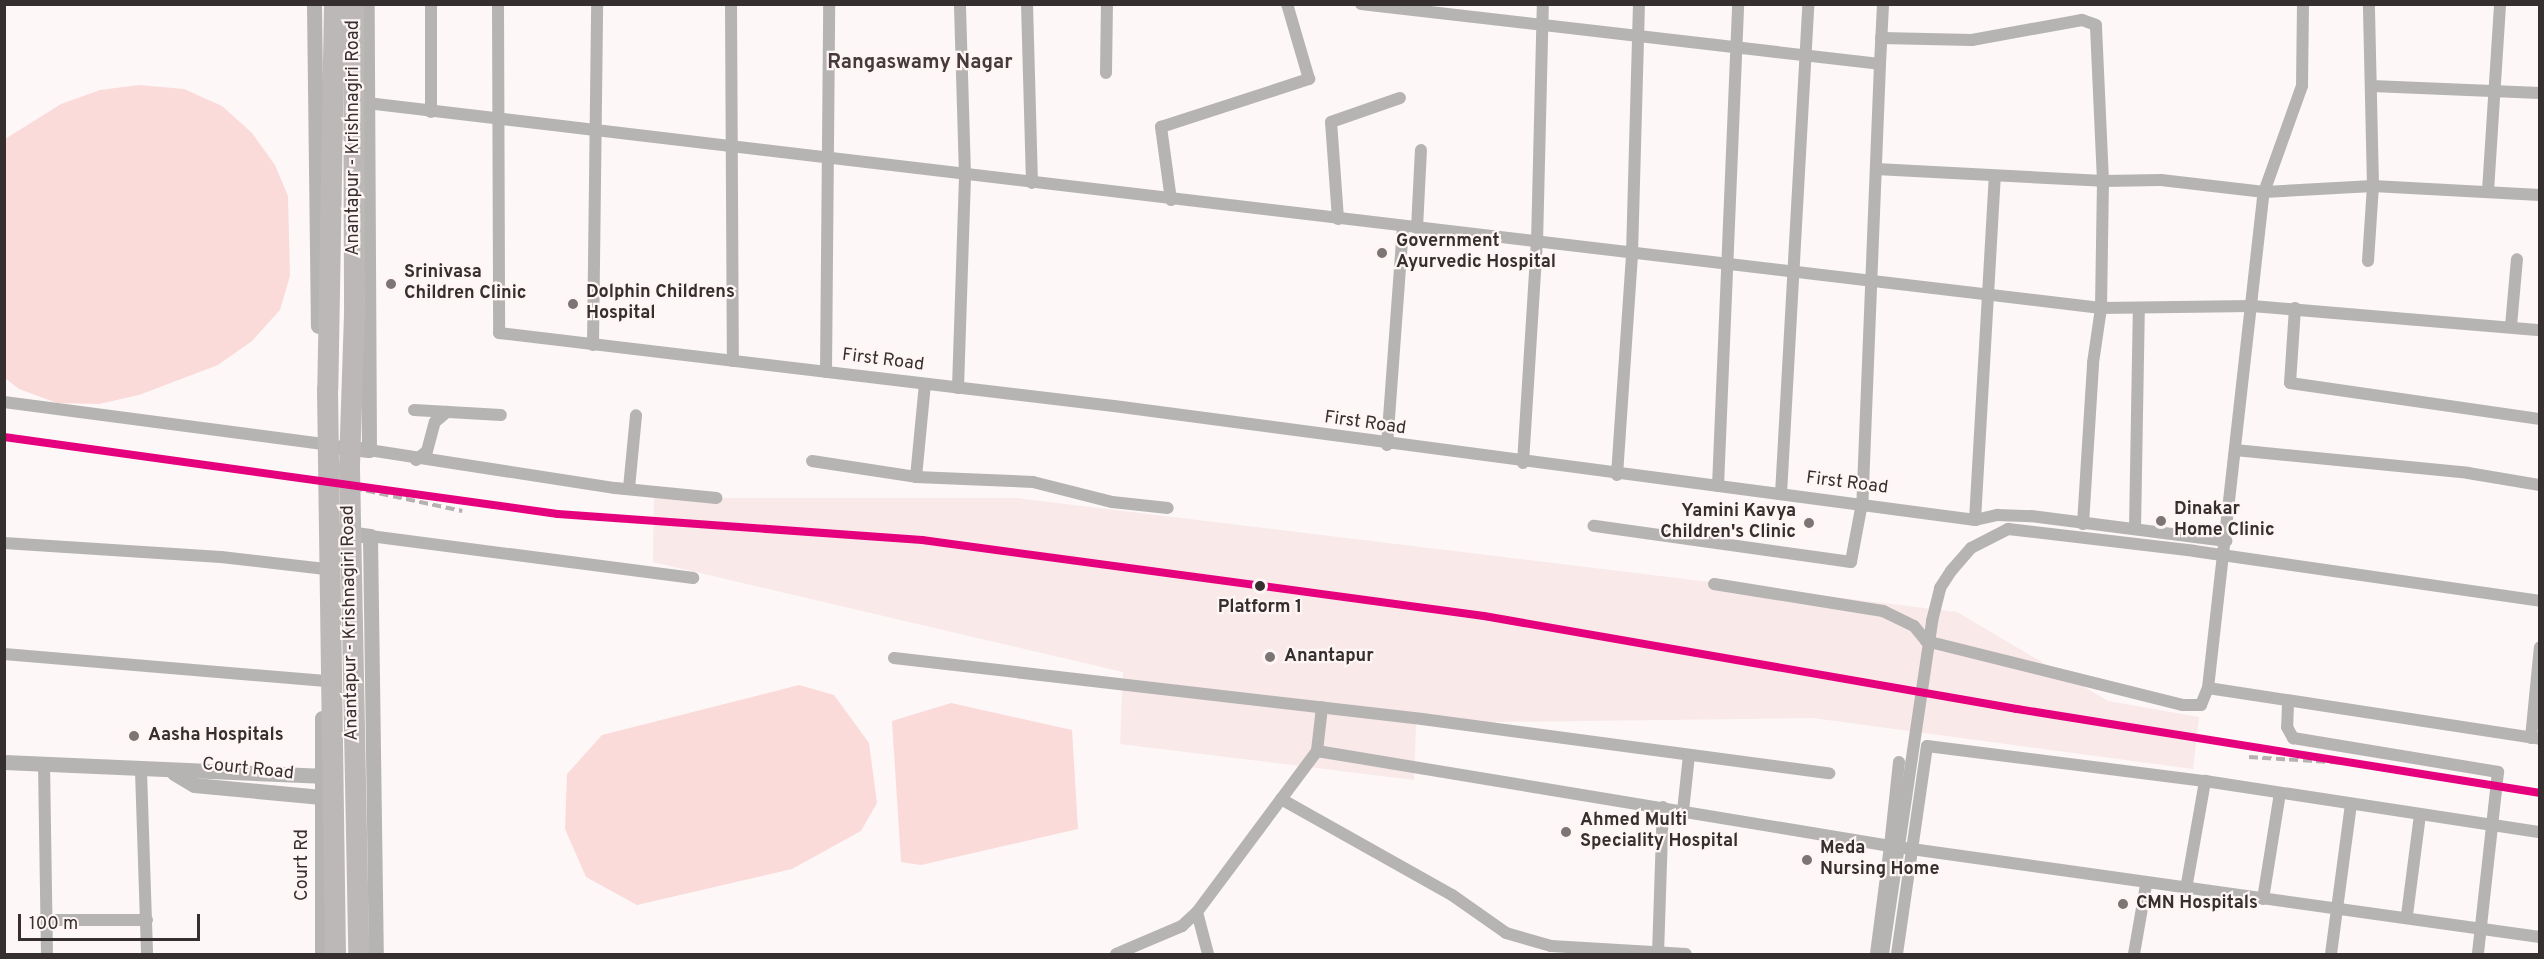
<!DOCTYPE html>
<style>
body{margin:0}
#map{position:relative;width:2544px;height:959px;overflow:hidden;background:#fdf7f7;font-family:Overpass,sans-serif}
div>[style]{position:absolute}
.built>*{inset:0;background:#f9e9e8}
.green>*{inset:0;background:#fadbda}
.minor>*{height:12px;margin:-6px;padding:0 6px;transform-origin:6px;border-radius:6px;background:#b6b3b3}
.tertiary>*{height:15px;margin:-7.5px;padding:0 7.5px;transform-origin:7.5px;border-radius:7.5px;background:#b6b3b3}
.rail>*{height:4px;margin-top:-2px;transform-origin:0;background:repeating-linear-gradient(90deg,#b6b2b2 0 9px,transparent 0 13.5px)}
.minor-bridge>*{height:12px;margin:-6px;padding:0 6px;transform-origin:6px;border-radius:6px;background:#b6b3b3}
.trunk-bridge>*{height:21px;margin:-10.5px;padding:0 10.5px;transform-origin:10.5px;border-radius:10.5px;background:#bdb8b8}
.rail-1>*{height:8px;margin:-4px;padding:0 4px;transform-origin:4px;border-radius:4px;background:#e5007d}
.dots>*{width:16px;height:16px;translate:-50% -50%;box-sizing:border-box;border:3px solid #fff5f5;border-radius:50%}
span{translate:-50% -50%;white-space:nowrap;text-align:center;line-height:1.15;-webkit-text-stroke:4.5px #fff5f5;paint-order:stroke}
.street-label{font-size:18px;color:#352f2f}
.poi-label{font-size:18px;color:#352f2f;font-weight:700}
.left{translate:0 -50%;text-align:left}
.right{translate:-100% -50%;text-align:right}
.stop-label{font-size:18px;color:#352f2f;font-weight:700}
.neighbourhood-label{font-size:20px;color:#463a3a;font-weight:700}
.frame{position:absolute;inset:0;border:6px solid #352f2f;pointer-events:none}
.scale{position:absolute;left:18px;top:914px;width:182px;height:27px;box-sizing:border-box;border:3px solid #352f2f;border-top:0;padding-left:8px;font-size:18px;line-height:21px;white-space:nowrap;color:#352f2f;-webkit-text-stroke:4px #fff5f5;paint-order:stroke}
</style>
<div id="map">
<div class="built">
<div style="clip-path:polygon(654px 498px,1016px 498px,1957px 612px,2108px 701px,2199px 717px,2193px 769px,1813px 718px,1416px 723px,1414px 780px,1120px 744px,1123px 672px,653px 562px)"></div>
</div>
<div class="green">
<div style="clip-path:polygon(139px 85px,184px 89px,222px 106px,252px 133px,275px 165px,288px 196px,290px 276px,280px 310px,252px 341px,218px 365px,139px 395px,99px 404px,57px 403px,19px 389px,5px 378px,5px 139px,61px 104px,100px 90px)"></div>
<div style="clip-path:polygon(799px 685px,834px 695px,869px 743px,877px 803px,861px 831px,792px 869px,637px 905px,586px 877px,565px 829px,567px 774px,602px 735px)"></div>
<div style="clip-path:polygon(951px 703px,1072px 730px,1078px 829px,921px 865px,901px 862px,892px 721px)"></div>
</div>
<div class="minor">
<div style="left:498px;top:4px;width:329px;rotate:89.8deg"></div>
<div style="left:499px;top:333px;width:619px;rotate:6.77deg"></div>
<div style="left:1114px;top:406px;width:869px;rotate:7.54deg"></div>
<div style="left:1975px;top:520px;width:23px;rotate:-13deg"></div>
<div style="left:1997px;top:515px;width:34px;rotate:2deg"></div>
<div style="left:2031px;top:516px;width:197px;rotate:7.3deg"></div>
<div style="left:731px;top:4px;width:357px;rotate:89.7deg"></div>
<div style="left:1027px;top:4px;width:179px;rotate:88.4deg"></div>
<div style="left:1361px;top:4px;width:522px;rotate:6.59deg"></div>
<div style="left:1880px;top:64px;width:439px;rotate:92.3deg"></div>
<div style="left:1862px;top:503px;width:60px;rotate:100.6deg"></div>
<div style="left:1851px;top:562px;width:260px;rotate:-172deg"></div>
<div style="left:1880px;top:64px;width:60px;rotate:-87.1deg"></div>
<div style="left:1106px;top:73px;width:69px;rotate:-89.2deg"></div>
<div style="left:2372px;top:86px;width:168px;rotate:2.4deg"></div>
<div style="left:367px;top:103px;width:1746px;rotate:6.74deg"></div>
<div style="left:2101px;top:308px;width:151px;rotate:-0.8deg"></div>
<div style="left:2252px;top:306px;width:289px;rotate:4.8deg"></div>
<div style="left:431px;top:112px;width:108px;rotate:-90deg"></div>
<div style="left:1876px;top:169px;width:227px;rotate:3deg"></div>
<div style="left:2103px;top:181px;width:156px;rotate:-92.6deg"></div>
<div style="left:2096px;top:25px;width:15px;rotate:-160deg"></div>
<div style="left:2082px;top:20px;width:112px;rotate:169.7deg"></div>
<div style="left:1972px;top:40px;width:91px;rotate:-178.7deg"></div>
<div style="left:2488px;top:191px;width:187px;rotate:-86.3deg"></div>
<div style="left:1171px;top:200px;width:74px;rotate:-97.8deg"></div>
<div style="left:1161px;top:127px;width:156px;rotate:-18deg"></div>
<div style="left:1309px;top:79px;width:78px;rotate:-106.3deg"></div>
<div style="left:1338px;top:219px;width:97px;rotate:-94.1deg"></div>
<div style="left:1331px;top:122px;width:73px;rotate:-19.2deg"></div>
<div style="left:1417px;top:228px;width:78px;rotate:-87.1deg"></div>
<div style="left:2368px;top:261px;width:75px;rotate:-86.2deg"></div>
<div style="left:2373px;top:186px;width:182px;rotate:-91.3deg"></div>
<div style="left:2295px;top:308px;width:75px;rotate:93.8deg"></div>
<div style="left:2290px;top:383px;width:253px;rotate:8.2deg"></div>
<div style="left:2511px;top:326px;width:67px;rotate:-84.9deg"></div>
<div style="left:593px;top:345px;width:341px;rotate:-89.3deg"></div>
<div style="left:826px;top:372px;width:368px;rotate:-89.5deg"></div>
<div style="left:958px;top:388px;width:213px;rotate:-88.1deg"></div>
<div style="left:965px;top:175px;width:171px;rotate:-91.7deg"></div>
<div style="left:4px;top:402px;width:320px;rotate:7.5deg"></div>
<div style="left:414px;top:410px;width:87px;rotate:3.3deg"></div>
<div style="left:1387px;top:445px;width:219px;rotate:-85.8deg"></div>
<div style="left:369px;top:450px;width:249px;rotate:8.8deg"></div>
<div style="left:615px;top:488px;width:102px;rotate:5.6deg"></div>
<div style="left:2235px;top:450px;width:234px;rotate:5.6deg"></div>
<div style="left:2468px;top:473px;width:73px;rotate:9.5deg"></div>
<div style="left:416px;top:460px;width:14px;rotate:-39deg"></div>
<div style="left:427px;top:451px;width:30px;rotate:-75deg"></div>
<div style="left:435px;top:422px;width:16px;rotate:-40deg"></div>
<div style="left:812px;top:461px;width:105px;rotate:8.7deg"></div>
<div style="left:916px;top:477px;width:117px;rotate:2.4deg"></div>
<div style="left:1033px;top:482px;width:81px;rotate:14.2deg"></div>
<div style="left:1112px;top:502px;width:56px;rotate:6.1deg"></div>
<div style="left:1523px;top:463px;width:220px;rotate:-86.4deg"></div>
<div style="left:1537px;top:243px;width:239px;rotate:-88.6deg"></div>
<div style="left:1617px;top:475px;width:222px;rotate:-86.1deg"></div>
<div style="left:1632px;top:254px;width:250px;rotate:-88.4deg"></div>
<div style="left:916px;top:477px;width:93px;rotate:-84.5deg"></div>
<div style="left:1718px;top:486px;width:482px;rotate:-87.6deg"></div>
<div style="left:629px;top:488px;width:73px;rotate:-84.5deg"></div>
<div style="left:1781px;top:494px;width:491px;rotate:-86.8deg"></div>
<div style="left:1975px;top:520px;width:343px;rotate:-86.7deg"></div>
<div style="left:2083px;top:524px;width:161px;rotate:-86.4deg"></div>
<div style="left:2093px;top:363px;width:56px;rotate:-81.7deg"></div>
<div style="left:2101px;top:308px;width:127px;rotate:-89.1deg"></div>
<div style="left:2103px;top:181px;width:58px;rotate:-1deg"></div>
<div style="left:2161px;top:180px;width:104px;rotate:6.6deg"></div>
<div style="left:2264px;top:192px;width:109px;rotate:-3.2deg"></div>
<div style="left:2373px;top:186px;width:167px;rotate:3.1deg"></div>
<div style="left:2135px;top:529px;width:221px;rotate:-89deg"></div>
<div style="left:370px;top:536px;width:326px;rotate:7.4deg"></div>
<div style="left:4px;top:543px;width:217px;rotate:3.7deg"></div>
<div style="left:221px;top:557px;width:105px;rotate:6.6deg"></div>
<div style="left:2194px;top:551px;width:350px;rotate:8.2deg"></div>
<div style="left:1714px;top:584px;width:171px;rotate:9.1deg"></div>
<div style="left:1883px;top:611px;width:34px;rotate:26deg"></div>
<div style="left:1914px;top:626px;width:19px;rotate:51deg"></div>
<div style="left:1926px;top:641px;width:265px;rotate:14deg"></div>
<div style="left:2183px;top:705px;width:18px"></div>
<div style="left:2201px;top:705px;width:18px;rotate:-68deg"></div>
<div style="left:2208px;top:688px;width:499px;rotate:-83.6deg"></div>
<div style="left:2264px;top:192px;width:113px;rotate:-70.3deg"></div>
<div style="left:2302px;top:86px;width:82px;rotate:-89.3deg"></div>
<div style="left:4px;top:654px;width:320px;rotate:4.8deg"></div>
<div style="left:894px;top:658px;width:532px;rotate:6.59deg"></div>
<div style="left:1422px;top:719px;width:411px;rotate:7.6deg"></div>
<div style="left:2208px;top:688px;width:336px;rotate:8.7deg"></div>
<div style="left:2288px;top:703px;width:24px;rotate:92deg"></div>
<div style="left:2287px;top:727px;width:13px;rotate:61deg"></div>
<div style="left:2293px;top:738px;width:208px;rotate:9.4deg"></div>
<div style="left:2498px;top:772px;width:183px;rotate:96.3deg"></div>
<div style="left:2531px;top:738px;width:91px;rotate:-84.4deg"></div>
<div style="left:1317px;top:751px;width:44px;rotate:-83.5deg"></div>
<div style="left:1899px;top:762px;width:84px;rotate:96.1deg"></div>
<div style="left:1890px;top:846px;width:656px;rotate:7.97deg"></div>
<div style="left:44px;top:764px;width:190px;rotate:89.1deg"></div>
<div style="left:141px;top:771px;width:183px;rotate:88.1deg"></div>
<div style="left:1281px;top:799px;width:196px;rotate:29.3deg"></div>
<div style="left:1452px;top:895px;width:66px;rotate:35.1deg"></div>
<div style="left:1506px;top:933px;width:47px;rotate:16.1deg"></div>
<div style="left:1551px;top:946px;width:135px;rotate:3.4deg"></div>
<div style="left:1683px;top:811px;width:56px;rotate:-83.9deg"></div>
<div style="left:2186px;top:889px;width:110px;rotate:-80deg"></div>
<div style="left:2263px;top:899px;width:107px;rotate:-80.9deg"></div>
<div style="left:1197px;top:912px;width:43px;rotate:75.3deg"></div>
<div style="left:2407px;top:915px;width:101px;rotate:-82.6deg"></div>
<div style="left:45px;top:920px;width:102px"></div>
<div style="left:1116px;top:954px;width:72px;rotate:-23deg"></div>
<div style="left:1182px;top:926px;width:21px;rotate:-43deg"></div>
<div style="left:1197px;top:912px;width:201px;rotate:-53.3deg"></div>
<div style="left:1317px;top:751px;width:581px;rotate:9.41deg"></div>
<div style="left:1890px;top:846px;width:109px;rotate:97.4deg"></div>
<div style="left:1658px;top:954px;width:147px;rotate:-88.1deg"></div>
<div style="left:1897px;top:954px;width:210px;rotate:-81.8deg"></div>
<div style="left:1927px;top:746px;width:280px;rotate:7.2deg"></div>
<div style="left:2205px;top:781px;width:339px;rotate:8.7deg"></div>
<div style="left:2134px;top:954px;width:70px;rotate:-80.1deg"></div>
<div style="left:2331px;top:954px;width:151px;rotate:-82.4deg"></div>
</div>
<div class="tertiary">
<div style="left:314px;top:4px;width:322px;rotate:89.3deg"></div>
<div style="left:341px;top:447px;width:28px;rotate:6deg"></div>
<div style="left:369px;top:450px;width:446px;rotate:-90.3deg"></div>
<div style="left:341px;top:532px;width:29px;rotate:8deg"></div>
<div style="left:370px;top:536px;width:418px;rotate:89.2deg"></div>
<div style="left:322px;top:718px;width:236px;rotate:90deg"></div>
<div style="left:4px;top:762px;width:317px;rotate:2.5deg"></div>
<div style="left:174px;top:773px;width:23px;rotate:31deg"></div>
<div style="left:194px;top:785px;width:128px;rotate:5.4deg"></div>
</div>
<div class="rail">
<div style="left:340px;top:485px;width:125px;rotate:12deg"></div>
<div style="left:2249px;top:757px;width:113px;rotate:3.5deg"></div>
</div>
<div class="minor-bridge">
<div style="left:1883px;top:954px;width:337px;rotate:-81.6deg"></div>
<div style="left:1932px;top:621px;width:34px;rotate:-76deg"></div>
<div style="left:1940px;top:588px;width:20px;rotate:-57deg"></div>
<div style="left:1951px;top:571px;width:30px;rotate:-49deg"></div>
<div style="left:1971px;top:548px;width:42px;rotate:-27.2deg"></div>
<div style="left:2008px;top:529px;width:187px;rotate:6.7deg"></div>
</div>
<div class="trunk-bridge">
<div style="left:334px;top:4px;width:385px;rotate:91deg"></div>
<div style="left:327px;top:389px;width:565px;rotate:89.19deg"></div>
<div style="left:353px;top:4px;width:310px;rotate:89.8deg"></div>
<div style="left:354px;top:314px;width:154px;rotate:91.9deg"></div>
<div style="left:349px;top:468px;width:486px;rotate:88.9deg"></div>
</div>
<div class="rail-1">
<div style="left:4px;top:437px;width:559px;rotate:7.91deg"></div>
<div style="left:558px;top:514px;width:365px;rotate:4.1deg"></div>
<div style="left:922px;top:540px;width:567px;rotate:7.7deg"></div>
<div style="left:1484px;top:616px;width:541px;rotate:9.9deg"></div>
<div style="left:2017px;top:709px;width:530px;rotate:9.12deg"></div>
</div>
<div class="dots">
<div style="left:1382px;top:253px;background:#7b7575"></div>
<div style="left:391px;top:284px;background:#7b7575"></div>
<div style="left:573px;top:304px;background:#7b7575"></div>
<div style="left:2161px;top:521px;background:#7b7575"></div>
<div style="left:1809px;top:523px;background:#7b7575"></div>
<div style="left:1260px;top:586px;background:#352f2f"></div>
<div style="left:1270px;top:657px;background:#7b7575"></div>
<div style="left:134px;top:736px;background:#7b7575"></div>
<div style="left:1566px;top:832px;background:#7b7575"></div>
<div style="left:1807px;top:860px;background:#7b7575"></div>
<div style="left:2123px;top:904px;background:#7b7575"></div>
</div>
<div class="street-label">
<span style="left:354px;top:138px;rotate:-90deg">Anantapur - Krishnagiri Road</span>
<span style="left:883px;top:361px;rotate:7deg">First Road</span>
<span style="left:1365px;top:424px;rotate:8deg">First Road</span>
<span style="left:1847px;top:484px;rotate:7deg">First Road</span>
<span style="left:351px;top:623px;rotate:-91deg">Anantapur - Krishnagiri Road</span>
<span style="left:248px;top:770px;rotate:6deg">Court Road</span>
<span style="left:303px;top:865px;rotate:-90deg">Court Rd</span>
</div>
<div class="poi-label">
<span class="left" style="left:1396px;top:253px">Government<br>Ayurvedic Hospital</span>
<span class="left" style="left:404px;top:284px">Srinivasa<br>Children Clinic</span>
<span class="left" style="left:586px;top:304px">Dolphin Childrens<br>Hospital</span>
<span class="left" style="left:2174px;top:521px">Dinakar<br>Home Clinic</span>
<span class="right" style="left:1796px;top:523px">Yamini Kavya<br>Children's Clinic</span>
<span class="left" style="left:1284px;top:657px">Anantapur</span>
<span class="left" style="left:148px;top:736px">Aasha Hospitals</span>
<span class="left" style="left:1580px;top:832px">Ahmed Multi<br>Speciality Hospital</span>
<span class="left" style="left:1820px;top:860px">Meda<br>Nursing Home</span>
<span class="left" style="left:2136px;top:904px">CMN Hospitals</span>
</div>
<div class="stop-label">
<span style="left:1260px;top:608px">Platform 1</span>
</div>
<div class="neighbourhood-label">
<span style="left:920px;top:63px">Rangaswamy Nagar</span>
</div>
<div class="frame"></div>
<div class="scale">100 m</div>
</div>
